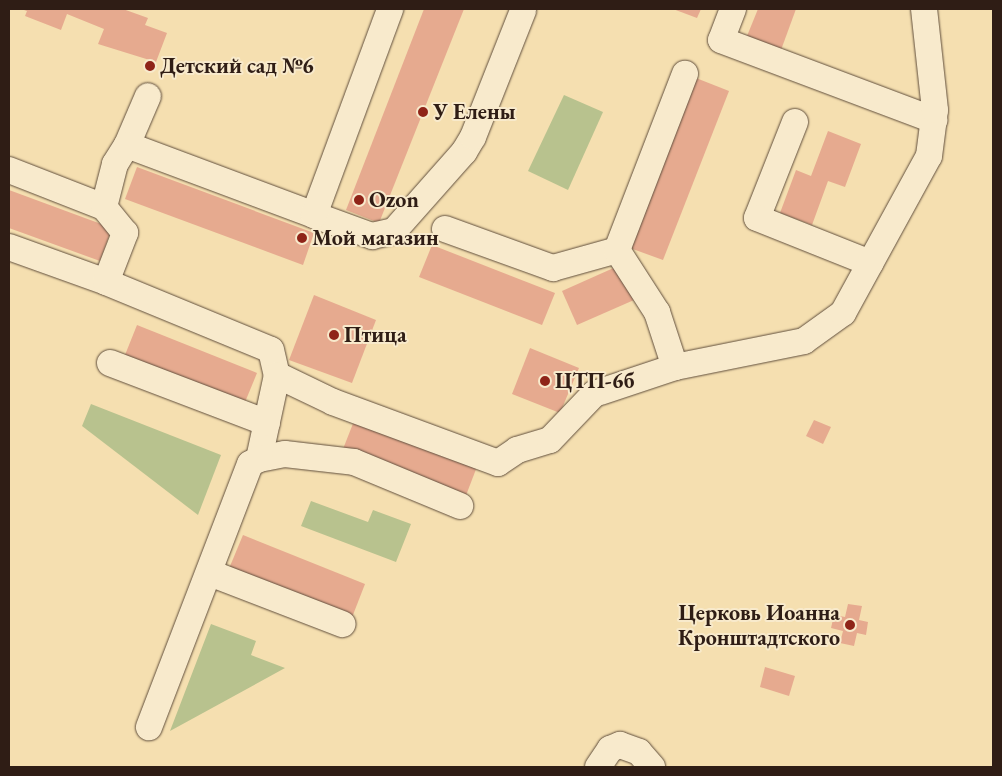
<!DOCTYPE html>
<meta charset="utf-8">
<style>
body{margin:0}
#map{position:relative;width:1002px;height:776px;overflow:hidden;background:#f5dfb0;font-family:"EB Garamond",serif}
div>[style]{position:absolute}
.green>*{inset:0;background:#b8c28e}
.building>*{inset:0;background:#e6aa8f}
.roads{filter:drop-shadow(0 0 1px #604e3c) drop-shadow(0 0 1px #604e3c)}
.minor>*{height:26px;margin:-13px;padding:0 13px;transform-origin:13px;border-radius:13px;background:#f8eacc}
.dots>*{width:14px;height:14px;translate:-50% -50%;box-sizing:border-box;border:2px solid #f8eacc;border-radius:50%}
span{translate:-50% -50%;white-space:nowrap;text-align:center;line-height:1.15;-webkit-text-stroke:4px #f8eacc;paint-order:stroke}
.poi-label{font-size:22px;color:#2f1d15;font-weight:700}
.left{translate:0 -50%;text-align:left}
.right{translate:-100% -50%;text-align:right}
.frame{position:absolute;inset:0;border:10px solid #2f1d15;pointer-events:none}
</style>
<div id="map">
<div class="green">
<div style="clip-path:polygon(564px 95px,603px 112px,568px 190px,528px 171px)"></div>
<div style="clip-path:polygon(91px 404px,221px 455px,198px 515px,82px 426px)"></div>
<div style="clip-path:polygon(311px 501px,368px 522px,373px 510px,411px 524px,396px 562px,301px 526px)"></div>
<div style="clip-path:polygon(211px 624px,256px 641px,251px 655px,285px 668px,170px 731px)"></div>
</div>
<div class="building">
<div style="clip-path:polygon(21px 9px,123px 9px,148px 18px,145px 25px,167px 33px,156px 62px,98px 44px,104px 29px,67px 14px,61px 30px,25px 16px,27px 11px)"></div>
<div style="clip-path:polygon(424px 9px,464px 9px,379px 223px,346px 210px)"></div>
<div style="clip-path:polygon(673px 9px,701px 9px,697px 18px)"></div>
<div style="clip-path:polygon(758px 9px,796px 9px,781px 50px,747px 36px)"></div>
<div style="clip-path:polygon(696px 78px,729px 91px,663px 260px,630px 248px)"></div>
<div style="clip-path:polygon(828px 131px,861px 144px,845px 187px,828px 181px,812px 225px,780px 213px,796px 170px,811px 176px)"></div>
<div style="clip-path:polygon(137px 167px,314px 233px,303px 265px,125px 199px)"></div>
<div style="clip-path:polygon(9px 190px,112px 228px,100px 261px,9px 228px)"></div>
<div style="clip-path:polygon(432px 245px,555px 293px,542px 325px,419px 277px)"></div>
<div style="clip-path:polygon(618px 266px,634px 300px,577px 325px,562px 291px)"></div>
<div style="clip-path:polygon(314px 295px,376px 320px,352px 383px,289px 360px)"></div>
<div style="clip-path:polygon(137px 325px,257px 373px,243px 407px,123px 360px)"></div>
<div style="clip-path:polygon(530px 348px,579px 368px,560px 413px,512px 394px)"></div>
<div style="clip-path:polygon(356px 416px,478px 464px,465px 498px,343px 449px)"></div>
<div style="clip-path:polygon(814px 420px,831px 427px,823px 444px,806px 436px)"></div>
<div style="clip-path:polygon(243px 535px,365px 584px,351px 620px,228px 571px)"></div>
<div style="clip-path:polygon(848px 604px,862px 606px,859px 620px,868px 622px,866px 635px,857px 633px,854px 646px,840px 643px,843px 631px,831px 628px,834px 615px,845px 617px)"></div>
<div style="clip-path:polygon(765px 667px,795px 676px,789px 696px,760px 687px)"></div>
</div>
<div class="roads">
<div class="minor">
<div style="left:733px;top:9px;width:33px;rotate:111deg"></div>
<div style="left:721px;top:40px;width:228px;rotate:20.6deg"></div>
<div style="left:795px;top:122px;width:103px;rotate:111.6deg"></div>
<div style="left:757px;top:218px;width:122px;rotate:21.7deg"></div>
<div style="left:127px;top:145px;width:53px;rotate:-66.8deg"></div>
<div style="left:9px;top:170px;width:102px;rotate:21.3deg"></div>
<div style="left:314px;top:215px;width:62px;rotate:19.9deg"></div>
<div style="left:372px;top:236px;width:23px;rotate:-13deg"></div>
<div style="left:394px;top:231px;width:106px;rotate:-48.5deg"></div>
<div style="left:464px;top:152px;width:17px;rotate:-59deg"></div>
<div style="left:473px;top:137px;width:136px;rotate:-68.4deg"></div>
<div style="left:445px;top:229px;width:115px;rotate:19.9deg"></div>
<div style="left:553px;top:268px;width:66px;rotate:-15.7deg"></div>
<div style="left:617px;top:250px;width:74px;rotate:57.2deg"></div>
<div style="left:657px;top:312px;width:58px;rotate:71.9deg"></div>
<div style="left:675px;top:367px;width:132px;rotate:-11.4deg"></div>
<div style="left:804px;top:341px;width:48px;rotate:-35.7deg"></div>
<div style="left:843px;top:313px;width:179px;rotate:-61.3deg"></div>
<div style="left:929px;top:156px;width:46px;rotate:-82.6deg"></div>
<div style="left:935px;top:110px;width:102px;rotate:-96.2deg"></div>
<div style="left:9px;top:247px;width:103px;rotate:19.8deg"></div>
<div style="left:106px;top:282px;width:178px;rotate:22.4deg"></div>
<div style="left:271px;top:350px;width:26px;rotate:77deg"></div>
<div style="left:277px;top:375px;width:86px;rotate:102.1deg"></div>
<div style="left:259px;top:459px;width:10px;rotate:151deg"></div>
<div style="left:250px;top:464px;width:282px;rotate:111deg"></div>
<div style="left:617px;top:250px;width:189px;rotate:-68.9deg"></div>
<div style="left:106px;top:282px;width:53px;rotate:-68.8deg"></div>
<div style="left:125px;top:233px;width:33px;rotate:-129deg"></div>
<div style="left:104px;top:207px;width:44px;rotate:-75.7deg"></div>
<div style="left:115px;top:164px;width:22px;rotate:-58deg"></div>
<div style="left:127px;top:145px;width:200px;rotate:20.5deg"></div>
<div style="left:314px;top:215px;width:220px;rotate:-69.7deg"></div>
<div style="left:110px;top:363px;width:168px;rotate:20.9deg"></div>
<div style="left:277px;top:375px;width:62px;rotate:25.7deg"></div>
<div style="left:333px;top:402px;width:176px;rotate:20.3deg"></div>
<div style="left:498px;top:463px;width:23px;rotate:-34deg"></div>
<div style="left:517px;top:450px;width:34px;rotate:-17deg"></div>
<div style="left:550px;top:440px;width:64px;rotate:-46.3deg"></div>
<div style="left:594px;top:394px;width:85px;rotate:-18.4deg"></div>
<div style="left:259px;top:459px;width:26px;rotate:-11deg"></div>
<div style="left:285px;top:454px;width:69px;rotate:6.6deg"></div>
<div style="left:354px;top:462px;width:115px;rotate:22.5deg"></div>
<div style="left:210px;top:573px;width:142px;rotate:21.1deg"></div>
<div style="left:598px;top:767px;width:22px;rotate:-56deg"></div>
<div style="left:610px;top:749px;width:11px;rotate:-22deg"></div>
<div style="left:620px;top:745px;width:20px;rotate:20deg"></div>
<div style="left:639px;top:752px;width:20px;rotate:49deg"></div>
</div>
</div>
<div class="dots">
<div style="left:150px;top:66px;background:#8f2418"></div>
<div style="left:423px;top:112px;background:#8f2418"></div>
<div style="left:359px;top:200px;background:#8f2418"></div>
<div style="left:302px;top:238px;background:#8f2418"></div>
<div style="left:334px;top:335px;background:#8f2418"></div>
<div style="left:545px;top:381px;background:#8f2418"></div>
<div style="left:850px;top:625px;background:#8f2418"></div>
</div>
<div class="poi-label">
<span class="left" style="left:160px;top:66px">Детский сад №6</span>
<span class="left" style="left:433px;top:112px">У Елены</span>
<span class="left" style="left:369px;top:200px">Ozon</span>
<span class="left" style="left:312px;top:238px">Мой магазин</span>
<span class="left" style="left:344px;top:335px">Птица</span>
<span class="left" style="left:555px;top:381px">ЦТП-6б</span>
<span class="right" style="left:840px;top:625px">Церковь Иоанна<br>Кронштадтского</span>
</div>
<div class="frame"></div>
</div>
